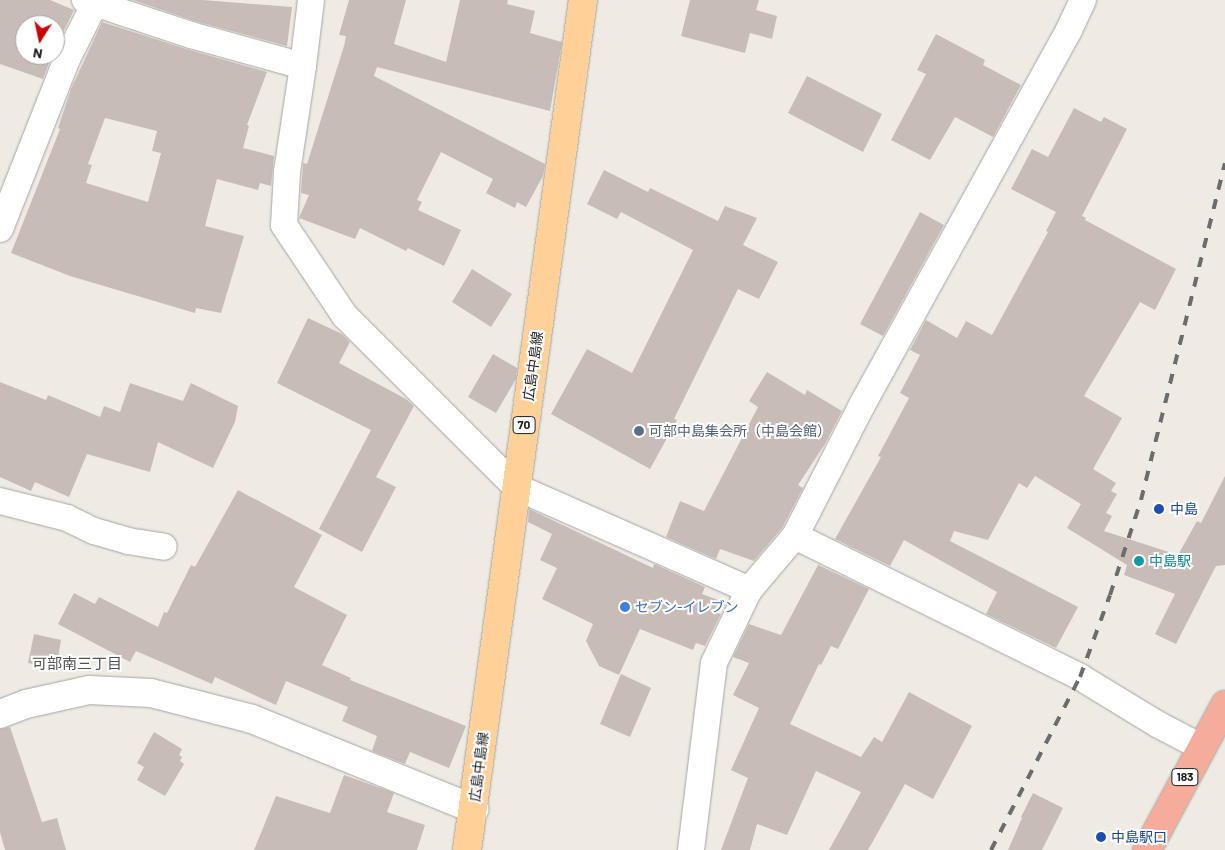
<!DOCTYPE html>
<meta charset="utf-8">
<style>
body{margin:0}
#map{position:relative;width:1225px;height:850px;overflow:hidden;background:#efebe3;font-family:Barlow,"Noto Sans JP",sans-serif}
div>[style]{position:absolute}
.building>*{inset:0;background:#c7bdb6}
.roads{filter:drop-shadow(0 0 1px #a5a5a5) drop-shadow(0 0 1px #a5a5a5)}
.minor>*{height:26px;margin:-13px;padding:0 13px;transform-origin:13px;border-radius:13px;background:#fff}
.tertiary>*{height:28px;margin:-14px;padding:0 14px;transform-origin:14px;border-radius:14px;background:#fff}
.primary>*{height:28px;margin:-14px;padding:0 14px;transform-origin:14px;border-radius:14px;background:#ffd198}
.trunk>*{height:28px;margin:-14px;padding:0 14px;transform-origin:14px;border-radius:14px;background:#f5ac9a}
.rail>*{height:4px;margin-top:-2px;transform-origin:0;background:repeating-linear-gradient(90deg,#6c6c6c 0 10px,transparent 0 20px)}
.dots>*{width:14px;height:14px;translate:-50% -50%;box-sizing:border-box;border:2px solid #fff;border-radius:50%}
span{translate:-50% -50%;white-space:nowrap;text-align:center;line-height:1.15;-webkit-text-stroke:4px #fff;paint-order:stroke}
.shield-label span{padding:1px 4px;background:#fff;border:1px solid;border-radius:4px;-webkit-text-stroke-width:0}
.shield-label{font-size:12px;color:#1e1e1e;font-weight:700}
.street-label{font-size:14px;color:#1e1e1e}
.service-label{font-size:14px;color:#4e5e75}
.left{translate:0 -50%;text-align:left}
.transit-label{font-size:14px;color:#164399}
.culture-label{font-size:14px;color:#0d838f}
.shop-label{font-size:14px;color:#366cbe}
.neighbourhood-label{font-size:15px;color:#515151}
.north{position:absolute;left:15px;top:15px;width:50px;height:50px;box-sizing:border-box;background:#fff;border:1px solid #a5a5a5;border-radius:50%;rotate:190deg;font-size:14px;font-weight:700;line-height:20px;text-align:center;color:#1e1e1e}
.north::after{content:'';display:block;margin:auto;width:18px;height:22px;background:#cb0003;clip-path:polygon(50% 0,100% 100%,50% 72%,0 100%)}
</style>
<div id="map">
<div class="building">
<div style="clip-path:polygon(0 0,50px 0,74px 10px,55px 49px,55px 25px,25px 25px,25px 55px,52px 55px,43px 79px,0 64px)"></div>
<div style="clip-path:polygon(133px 0,203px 0,292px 7px,287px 46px,195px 21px)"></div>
<div style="clip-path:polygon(349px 0,406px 0,394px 44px,446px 62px,460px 0,508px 0,507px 4px,535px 11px,530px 33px,562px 42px,550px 111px,377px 67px,374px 76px,545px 164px,543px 176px,526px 207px,517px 202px,515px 208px,486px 193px,493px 179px,441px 152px,417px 200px,422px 202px,418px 210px,461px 230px,444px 266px,408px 248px,406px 251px,360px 228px,355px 239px,299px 218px,309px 195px,301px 193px,303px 163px,307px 164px,344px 46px,346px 36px,339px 35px)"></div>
<div style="clip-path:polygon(690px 0,759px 0,756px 10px,777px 16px,772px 39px,750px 33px,745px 53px,681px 36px)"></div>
<div style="clip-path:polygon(evenodd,102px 22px,186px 49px,267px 72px,247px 125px,249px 126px,243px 148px,274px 156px,271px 186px,260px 183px,258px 190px,217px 179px,205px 226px,244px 236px,221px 313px,196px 308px,195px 313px,70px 276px,11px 253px,60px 129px,58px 128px,71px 89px,102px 22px,105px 118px,157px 131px,152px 151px,161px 153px,148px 202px,86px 183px,92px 165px,88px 164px,105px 118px)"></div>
<div style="clip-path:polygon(936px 34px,985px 60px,983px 65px,1021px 85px,993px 137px,955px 117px,930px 160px,891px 140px,926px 74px,917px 70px)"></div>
<div style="clip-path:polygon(807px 76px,882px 114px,863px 152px,788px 113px)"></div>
<div style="clip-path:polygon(1074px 108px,1101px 122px,1104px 117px,1127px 129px,1082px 216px,1086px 218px,1085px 220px,1176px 269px,1155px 310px,1140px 302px,1084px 396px,1122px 418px,1093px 469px,1116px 483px,1111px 491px,1117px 494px,1106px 513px,1112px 516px,1104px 531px,1178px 555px,1197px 521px,1201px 523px,1225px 476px,1225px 565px,1216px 566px,1176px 644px,1155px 634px,1175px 594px,1124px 575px,1127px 565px,1067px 528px,1081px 504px,1035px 476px,1027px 488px,1019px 483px,988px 540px,954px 531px,950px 541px,1078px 607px,1056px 648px,986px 614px,997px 592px,904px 540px,890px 566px,835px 539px,881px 457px,878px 456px,909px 398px,900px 393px,920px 355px,910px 350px,926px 320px,957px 338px,966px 321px,992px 335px,1048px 232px,1046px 231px,1056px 212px,1011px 189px,1032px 149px,1048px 157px)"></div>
<div style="clip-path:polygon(604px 170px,648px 192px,650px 188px,718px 221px,725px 206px,757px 218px,743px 245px,778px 262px,759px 299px,738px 289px,674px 419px,677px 420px,650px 469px,551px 414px,587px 349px,632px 373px,693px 250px,621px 212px,617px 219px,587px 204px)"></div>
<div style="clip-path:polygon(920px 212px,944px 225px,883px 336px,860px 324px)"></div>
<div style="clip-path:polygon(472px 269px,512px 294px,491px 327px,452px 302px)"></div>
<div style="clip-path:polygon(308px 318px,342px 334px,350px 342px,339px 363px,406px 399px,414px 406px,376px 477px,396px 487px,362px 552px,319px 529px,371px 430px,277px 383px)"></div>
<div style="clip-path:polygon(493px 354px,517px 368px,516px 379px,496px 413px,468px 397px)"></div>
<div style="clip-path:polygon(767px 372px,805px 395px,807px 390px,842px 411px,825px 444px,798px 485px,803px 488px,782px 528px,754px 561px,720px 549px,716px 559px,666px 537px,680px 501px,704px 511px,758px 407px,749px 401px)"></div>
<div style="clip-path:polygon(0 382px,46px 400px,48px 395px,100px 417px,104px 406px,120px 412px,130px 383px,183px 401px,191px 383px,238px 406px,235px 422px,213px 468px,158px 442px,150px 472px,87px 454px,69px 497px,35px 482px,31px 491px,0 477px)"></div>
<div style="clip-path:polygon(238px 490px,322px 535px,294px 587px,347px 615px,322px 665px,351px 678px,350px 680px,466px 726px,449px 768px,410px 752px,405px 764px,372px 751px,377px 736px,342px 721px,348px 707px,286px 681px,276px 705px,215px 677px,212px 684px,136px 651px,130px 662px,58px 624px,74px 593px,95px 604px,99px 597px,158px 627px,164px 612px,167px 613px,191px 565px,195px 567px)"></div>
<div style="clip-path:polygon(529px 509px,653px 568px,654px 564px,705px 587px,702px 594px,718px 600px,714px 612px,721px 614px,705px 646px,696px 643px,693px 650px,640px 629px,619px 675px,599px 666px,586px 641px,593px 624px,542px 599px,557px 568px,540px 560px,552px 534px,528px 522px)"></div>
<div style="clip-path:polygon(818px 565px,869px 589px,838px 649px,831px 646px,821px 665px,819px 664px,790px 724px,861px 757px,874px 737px,882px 742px,909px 692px,972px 726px,933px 799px,905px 784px,868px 850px,829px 850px,861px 792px,816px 771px,787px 835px,757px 824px,750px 850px,721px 850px,748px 778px,731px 770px,759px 708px,733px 695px,749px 663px,733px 657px,749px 624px,781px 635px)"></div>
<div style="clip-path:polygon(34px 634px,61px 640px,56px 669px,28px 663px)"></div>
<div style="clip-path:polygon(621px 674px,651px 688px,630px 737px,600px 724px)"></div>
<div style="clip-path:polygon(10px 727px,42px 822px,57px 818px,66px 850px,5px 850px,0 832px,0 729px)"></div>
<div style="clip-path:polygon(154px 732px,182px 749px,179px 755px,182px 757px,180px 761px,184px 764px,165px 796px,137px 780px,144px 767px,137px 763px)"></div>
<div style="clip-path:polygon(344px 775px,394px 793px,387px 812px,425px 825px,417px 850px,254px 850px,276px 796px,330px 813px)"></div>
<div style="clip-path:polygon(1033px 793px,1063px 808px,1042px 850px,1008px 850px,1022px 818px,1021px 817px)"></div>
</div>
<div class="roads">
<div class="minor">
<div style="left:85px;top:0;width:112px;rotate:18.3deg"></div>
<div style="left:191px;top:35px;width:116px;rotate:15.5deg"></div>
<div style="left:311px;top:0;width:66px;rotate:96.9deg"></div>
<div style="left:303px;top:66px;width:107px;rotate:98.6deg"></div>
<div style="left:287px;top:172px;width:53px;rotate:93.2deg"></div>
<div style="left:284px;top:225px;width:110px;rotate:56.2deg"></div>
<div style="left:345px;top:316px;width:242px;rotate:45deg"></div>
<div style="left:516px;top:487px;width:255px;rotate:23.8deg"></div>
<div style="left:0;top:229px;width:183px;rotate:-68.5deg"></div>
<div style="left:67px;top:59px;width:63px;rotate:-63.4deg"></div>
<div style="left:0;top:501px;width:69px;rotate:14.2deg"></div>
<div style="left:67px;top:518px;width:30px;rotate:26deg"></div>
<div style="left:94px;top:531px;width:35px;rotate:16deg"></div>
<div style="left:128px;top:541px;width:36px;rotate:9deg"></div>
<div style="left:795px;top:536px;width:318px;rotate:26.3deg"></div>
<div style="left:1080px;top:677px;width:92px;rotate:31.3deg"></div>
<div style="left:1159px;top:725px;width:47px;rotate:27.6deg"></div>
<div style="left:691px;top:850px;width:188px;rotate:-83deg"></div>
<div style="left:714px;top:663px;width:81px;rotate:-64.4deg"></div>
<div style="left:749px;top:590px;width:71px;rotate:-49.6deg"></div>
<div style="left:795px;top:536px;width:147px;rotate:-62.9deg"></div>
<div style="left:862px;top:405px;width:428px;rotate:-61.1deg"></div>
<div style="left:1069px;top:30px;width:33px;rotate:-65deg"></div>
</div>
<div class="tertiary">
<div style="left:0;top:714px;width:28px;rotate:-21deg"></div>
<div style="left:26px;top:704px;width:65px;rotate:-12.5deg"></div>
<div style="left:89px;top:690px;width:62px;rotate:2.8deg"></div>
<div style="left:151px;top:693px;width:104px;rotate:14.4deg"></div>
<div style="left:252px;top:719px;width:240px;rotate:22.1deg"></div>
</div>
<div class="primary">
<div style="left:467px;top:850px;width:858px;rotate:-82.23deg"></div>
</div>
<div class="trunk">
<div style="left:1147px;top:850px;width:165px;rotate:-61.7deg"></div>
</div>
</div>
<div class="rail">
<div style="left:991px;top:850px;width:195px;rotate:-62.8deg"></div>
<div style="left:1080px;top:677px;width:87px;rotate:-69.9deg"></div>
<div style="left:1110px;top:595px;width:100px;rotate:-71.9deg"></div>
<div style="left:1141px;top:500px;width:347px;rotate:-76deg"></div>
</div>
<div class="dots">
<div style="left:639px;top:431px;background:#5c6f8a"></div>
<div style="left:1159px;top:509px;background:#1a4fb4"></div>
<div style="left:1139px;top:561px;background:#0f9aa8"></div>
<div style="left:625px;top:607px;background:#3f7fe0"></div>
<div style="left:1101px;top:837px;background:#1a4fb4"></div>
</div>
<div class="shield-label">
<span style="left:524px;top:425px">70</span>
<span style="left:1185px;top:777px">183</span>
</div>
<div class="street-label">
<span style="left:533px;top:366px;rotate:-82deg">広島中島線</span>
<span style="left:479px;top:767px;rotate:-83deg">広島中島線</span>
</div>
<div class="service-label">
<span class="left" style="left:649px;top:431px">可部中島集会所（中島会館）</span>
</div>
<div class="transit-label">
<span class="left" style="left:1170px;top:509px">中島</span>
<span class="left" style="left:1111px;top:837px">中島駅口</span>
</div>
<div class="culture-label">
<span class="left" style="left:1149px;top:561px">中島駅</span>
</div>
<div class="shop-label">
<span class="left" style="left:635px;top:607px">セブン-イレブン</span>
</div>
<div class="neighbourhood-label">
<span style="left:77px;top:664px">可部南三丁目</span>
</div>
<div class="north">N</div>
</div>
